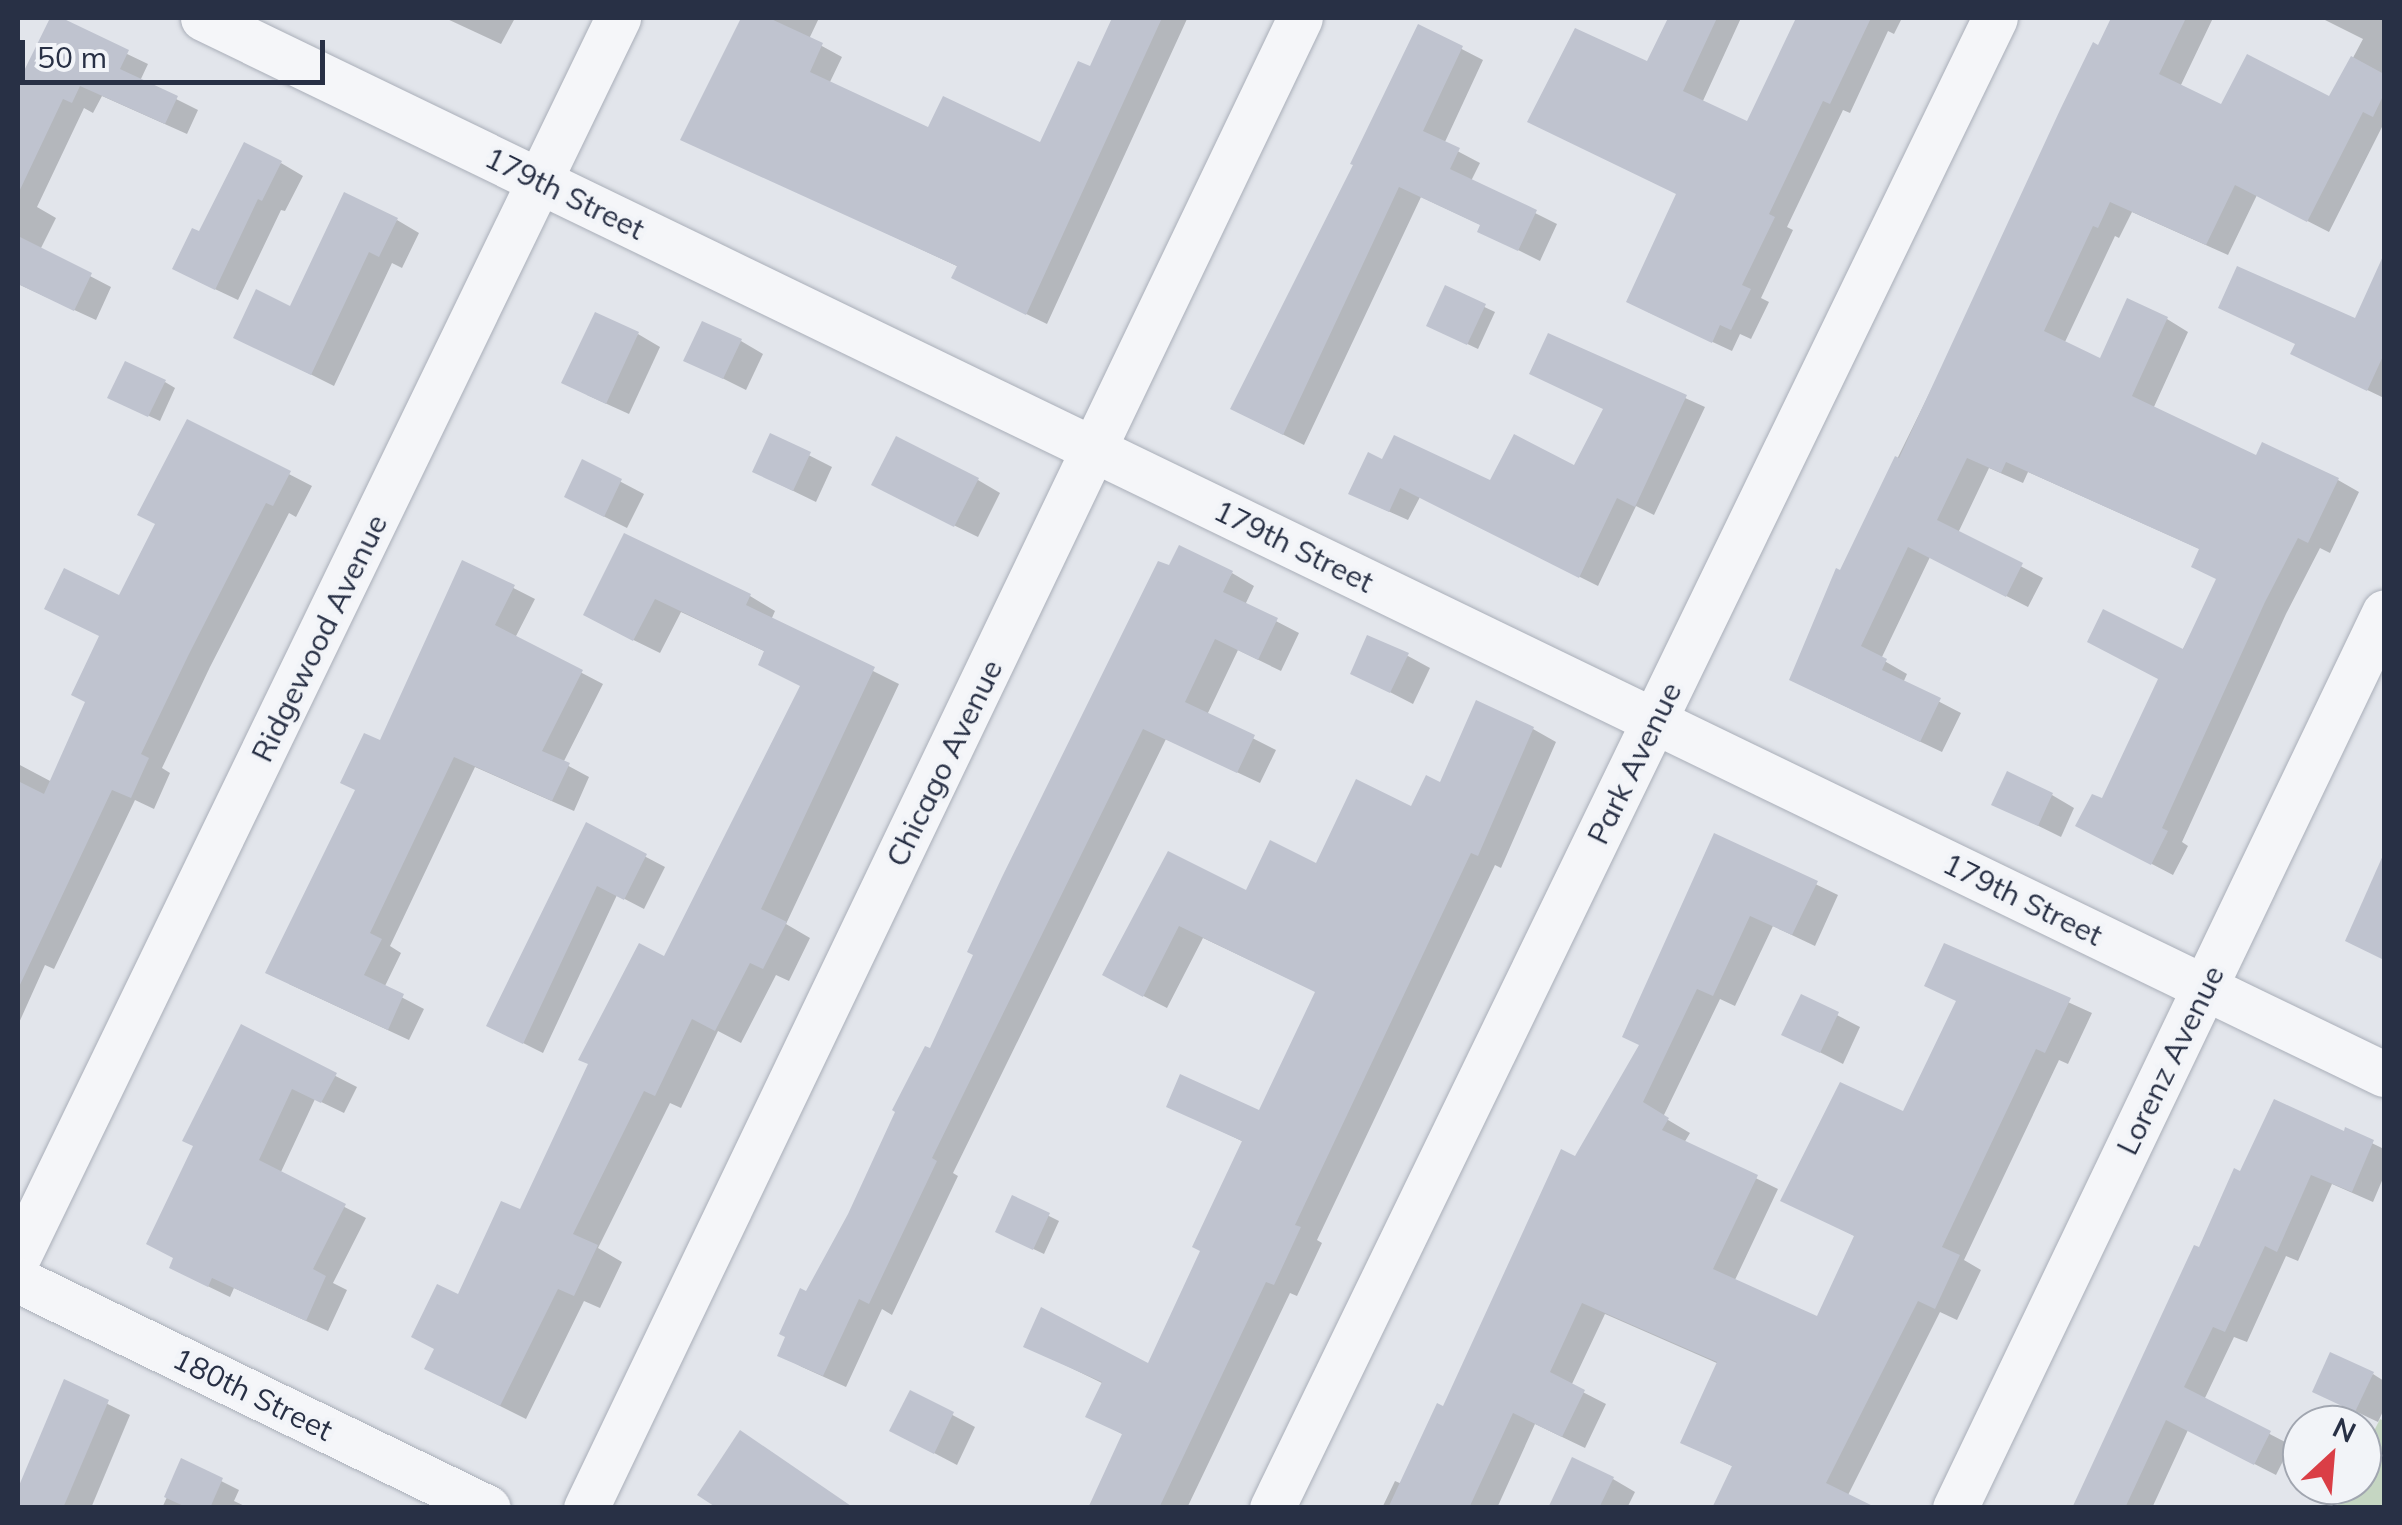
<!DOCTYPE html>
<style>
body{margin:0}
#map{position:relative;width:2402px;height:1525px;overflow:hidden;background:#e2e5eb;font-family:Mulish,sans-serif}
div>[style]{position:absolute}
.green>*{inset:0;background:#c5d6c2}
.shadow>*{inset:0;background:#0003}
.building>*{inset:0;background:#bfc3cf}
.roads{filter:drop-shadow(0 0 2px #aaafb9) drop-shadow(0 0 2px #aaafb9)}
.minor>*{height:45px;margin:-22.5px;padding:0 22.5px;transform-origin:22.5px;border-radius:22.5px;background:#f5f6f9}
span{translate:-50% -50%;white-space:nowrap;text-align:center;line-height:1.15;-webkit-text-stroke:8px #f2f4f8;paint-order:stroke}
.street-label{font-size:30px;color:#283045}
.frame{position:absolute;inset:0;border:20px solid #283045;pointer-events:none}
.north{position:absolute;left:2282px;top:1405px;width:100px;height:100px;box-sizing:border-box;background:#f2f4f8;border:2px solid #a1a6b0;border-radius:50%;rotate:26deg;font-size:28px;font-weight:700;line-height:40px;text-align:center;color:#283045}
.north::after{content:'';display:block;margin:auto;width:35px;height:45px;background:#da3e46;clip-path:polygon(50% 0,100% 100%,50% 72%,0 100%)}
.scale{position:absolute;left:20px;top:40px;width:305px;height:45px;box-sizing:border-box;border:5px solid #283045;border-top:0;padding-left:12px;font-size:30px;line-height:35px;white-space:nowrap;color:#283045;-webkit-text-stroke:8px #f2f4f8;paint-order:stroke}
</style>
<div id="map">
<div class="green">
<div style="clip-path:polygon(2380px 1419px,2384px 1421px,2384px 1507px,2337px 1507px,2348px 1485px,2362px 1485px,2362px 1455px)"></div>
</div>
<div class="shadow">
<div style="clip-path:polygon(52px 18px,148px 64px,140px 81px,198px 110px,187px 134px,102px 96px,93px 113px,84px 108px,37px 207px,56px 218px,40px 250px,111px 287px,96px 320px,18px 284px,18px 87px)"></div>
<div style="clip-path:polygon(445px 18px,515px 18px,501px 44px)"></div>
<div style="clip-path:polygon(743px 18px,819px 18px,809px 39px,842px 57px,829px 84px,929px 131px,1041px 145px,1091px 70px,1115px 18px,1187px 19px,1047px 324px,975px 289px,959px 267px,684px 139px)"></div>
<div style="clip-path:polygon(1670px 18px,1741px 18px,1702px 103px,1748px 125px,1799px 18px,1902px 18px,1894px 34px,1888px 31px,1850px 113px,1843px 110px,1787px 227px,1793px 230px,1761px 298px,1769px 302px,1751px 339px,1740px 334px,1732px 351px,1648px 312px,1679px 194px,1648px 65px)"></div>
<div style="clip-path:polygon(2114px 18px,2213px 18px,2180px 87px,2222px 107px,2331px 99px,2363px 39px,2321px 18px,2384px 18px,2384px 123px,2329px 232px,2257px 195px,2228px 255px,2132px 212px,2119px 238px,2115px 236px,2064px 344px,2101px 361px,2128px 302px,2167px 319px,2188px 332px,2153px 409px,2257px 458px,2338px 480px,2359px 492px,2330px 553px,2320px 548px,2286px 614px,2182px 842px,2188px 846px,2173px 875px,2100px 837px,2103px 802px,2219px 580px,2202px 550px,2028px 472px,2023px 483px,1989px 468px,1958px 533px,2043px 578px,2028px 607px,1930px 557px,1881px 659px,1907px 674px,1903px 683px,1961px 713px,1942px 752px,1813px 691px,1841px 573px)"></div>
<div style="clip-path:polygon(1419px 27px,1483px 60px,1444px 144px,1480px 163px,1471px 181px,1557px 224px,1540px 261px,1480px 231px,1483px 226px,1421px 197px,1304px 445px,1254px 420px,1357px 164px)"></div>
<div style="clip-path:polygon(281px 163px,303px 176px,285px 211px,281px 210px,238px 300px,198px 281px,200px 235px)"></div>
<div style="clip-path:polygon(397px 220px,419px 233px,402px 268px,392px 263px,334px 386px,236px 337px,292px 309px)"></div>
<div style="clip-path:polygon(2384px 262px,2384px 398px,2315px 365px,2356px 321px)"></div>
<div style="clip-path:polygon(1446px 289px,1495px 312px,1478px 349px,1440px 331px)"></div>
<div style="clip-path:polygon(638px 334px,660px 347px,629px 414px,587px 395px)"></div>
<div style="clip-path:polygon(1550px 337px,1705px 407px,1654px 515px,1636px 506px,1598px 586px,1420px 497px,1408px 520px,1370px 503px,1384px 462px,1491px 483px,1575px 468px,1605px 410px)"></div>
<div style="clip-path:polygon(741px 341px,763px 354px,746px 390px,686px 360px)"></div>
<div style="clip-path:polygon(165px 382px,175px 388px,160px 421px,121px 403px)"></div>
<div style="clip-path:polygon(188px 422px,312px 486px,296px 517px,289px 513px,210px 667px,162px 768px,170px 773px,154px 809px,135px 800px,54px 969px,45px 965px,18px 1025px,18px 764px,52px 782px,88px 702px,120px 598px,157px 524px)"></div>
<div style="clip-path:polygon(771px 436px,832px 467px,816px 502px,777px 483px)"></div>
<div style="clip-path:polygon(583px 462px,644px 494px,627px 528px,589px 509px)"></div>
<div style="clip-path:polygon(978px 480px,1000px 493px,978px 537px,896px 497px)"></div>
<div style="clip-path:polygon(625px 536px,750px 596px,775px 611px,771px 620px,899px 684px,786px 924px,810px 938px,789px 981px,776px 975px,741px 1043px,718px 1031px,681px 1108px,670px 1103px,598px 1248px,622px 1262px,600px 1308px,584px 1301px,526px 1419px,452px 1382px,521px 1212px,665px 959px,802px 686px,766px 652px,681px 612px,660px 653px,611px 629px)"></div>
<div style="clip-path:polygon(464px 563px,535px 599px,515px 638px,603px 684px,563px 763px,589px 777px,574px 811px,475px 767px,390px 946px,401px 953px,384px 988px,424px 1009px,409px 1040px,289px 984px,381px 744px)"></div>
<div style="clip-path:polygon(1232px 573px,1254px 586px,1245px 605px,1299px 633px,1281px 671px,1238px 650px,1207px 715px,1276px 750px,1260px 783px,1166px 739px,953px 1173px,958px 1176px,892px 1315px,882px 1309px,846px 1387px,802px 1367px,780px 1355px,931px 1051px)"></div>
<div style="clip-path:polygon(1408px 656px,1430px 668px,1413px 704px,1353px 673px)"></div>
<div style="clip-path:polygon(1533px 729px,1556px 742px,1501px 868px,1495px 865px,1317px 1240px,1322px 1243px,1297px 1296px,1290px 1293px,1187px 1508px,1091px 1508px,1124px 1435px,1089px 1416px,1104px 1384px,1026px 1346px,1150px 1366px,1203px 1250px,1244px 1142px,1169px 1106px,1261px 1113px,1317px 992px,1203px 938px,1167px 1008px,1128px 988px,1169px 854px,1247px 894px,1317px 866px,1412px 809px,1441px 785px)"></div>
<div style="clip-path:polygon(2052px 795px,2074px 808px,2061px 837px,1994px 804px)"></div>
<div style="clip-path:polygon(587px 826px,665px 867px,644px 909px,617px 895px,543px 1053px,509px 1036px)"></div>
<div style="clip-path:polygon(1716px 836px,1838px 895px,1815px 946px,1773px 926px,1735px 1006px,1720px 999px,1663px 1117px,1690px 1133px,1684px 1143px,1778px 1189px,1734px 1282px,1818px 1319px,1857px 1237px,1783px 1200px,1904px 1114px,1958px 1002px,1945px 946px,2092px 1013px,2068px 1064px,2059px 1060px,1964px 1260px,1981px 1270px,1957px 1320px,1940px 1312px,1847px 1497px,1734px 1467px,1683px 1442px,1719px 1364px,1605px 1314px,1571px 1386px,1606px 1404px,1585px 1448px,1535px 1424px,1497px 1508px,1382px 1508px,1395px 1481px,1402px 1484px,1445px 1410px,1576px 1159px,1642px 1045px)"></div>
<div style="clip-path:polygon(1802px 997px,1860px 1027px,1843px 1064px,1784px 1034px)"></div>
<div style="clip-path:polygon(242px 1028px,357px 1087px,344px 1113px,315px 1099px,280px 1174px,366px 1218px,333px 1283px,347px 1290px,328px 1331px,234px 1288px,230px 1297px,193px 1279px,196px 1146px)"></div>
<div style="clip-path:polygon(2347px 1131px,2384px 1149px,2384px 1176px,2373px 1202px,2332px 1184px,2298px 1261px,2286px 1256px,2247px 1342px,2234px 1337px,2204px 1400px,2291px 1445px,2276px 1475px,2188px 1430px,2152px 1508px,2075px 1508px,2242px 1174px)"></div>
<div style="clip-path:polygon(1013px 1198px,1059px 1221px,1044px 1254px,1008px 1237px)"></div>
<div style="clip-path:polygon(2373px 1374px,2384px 1381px,2384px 1409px,2378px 1422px,2338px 1403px)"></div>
<div style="clip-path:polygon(65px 1383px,130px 1415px,91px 1508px,18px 1508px,18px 1492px)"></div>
<div style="clip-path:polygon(911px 1393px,975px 1427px,957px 1465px,915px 1443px)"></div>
<div style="clip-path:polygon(183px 1462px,239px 1490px,234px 1501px,249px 1508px,162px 1508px)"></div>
<div style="clip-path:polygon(1613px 1479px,1635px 1492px,1627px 1508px,1566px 1508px)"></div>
</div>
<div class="building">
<div style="clip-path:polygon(50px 18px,62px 18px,129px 50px,120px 69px,178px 96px,165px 124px,80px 86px,72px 103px,63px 99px,18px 194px,18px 83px)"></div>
<div style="clip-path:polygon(741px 18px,769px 18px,823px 43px,810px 72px,928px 127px,943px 96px,1040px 142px,1078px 61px,1090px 66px,1112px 18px,1162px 18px,1026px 315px,951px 278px,957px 266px,680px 140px)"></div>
<div style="clip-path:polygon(1668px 18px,1717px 18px,1683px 91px,1747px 121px,1796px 18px,1871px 18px,1830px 104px,1823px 101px,1769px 214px,1775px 217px,1742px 285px,1751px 289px,1731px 330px,1720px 325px,1712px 343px,1626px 302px,1676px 194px,1527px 122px,1575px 28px,1647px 61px)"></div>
<div style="clip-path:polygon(2111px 18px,2186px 18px,2159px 74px,2221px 104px,2247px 54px,2329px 96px,2351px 56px,2384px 74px,2384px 94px,2373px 117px,2363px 112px,2307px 222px,2235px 185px,2206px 245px,2110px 202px,2098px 228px,2093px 226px,2044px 331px,2100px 358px,2127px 298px,2168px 317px,2132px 396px,2256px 455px,2262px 442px,2339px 478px,2308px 543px,2298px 538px,2265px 602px,2162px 828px,2168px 831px,2151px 865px,2075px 826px,2092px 794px,2102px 798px,2158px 679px,2087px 642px,2103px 609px,2183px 649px,2216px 579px,2191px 567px,2199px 549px,2006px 462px,2001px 473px,1967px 458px,1937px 520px,2023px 563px,2006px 597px,1908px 547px,1861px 646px,1887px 659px,1882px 670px,1941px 698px,1920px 742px,1789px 680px,1836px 568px,1840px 570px,1895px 456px,1899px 458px,2060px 110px,2093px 42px,2098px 45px)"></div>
<div style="clip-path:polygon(1418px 24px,1463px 46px,1423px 131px,1460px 148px,1450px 169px,1537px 210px,1518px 251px,1477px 232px,1480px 225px,1399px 187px,1283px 435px,1230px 409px,1353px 165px,1350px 164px)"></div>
<div style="clip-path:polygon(244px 142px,282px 161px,262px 201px,258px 199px,215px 290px,172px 269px,192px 228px,199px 231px)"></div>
<div style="clip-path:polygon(344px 192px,398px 218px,379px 257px,369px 252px,311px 375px,233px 338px,256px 289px,290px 306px)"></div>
<div style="clip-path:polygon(18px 236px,92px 273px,74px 311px,18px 284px)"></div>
<div style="clip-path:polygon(2384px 254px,2384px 354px,2367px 391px,2290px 354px,2295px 344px,2218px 308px,2237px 266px,2355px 318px)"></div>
<div style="clip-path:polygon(1445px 285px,1486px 304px,1467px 345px,1426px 326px)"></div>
<div style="clip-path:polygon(595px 312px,639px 332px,606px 404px,561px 383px)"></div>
<div style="clip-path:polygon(702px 321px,742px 339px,723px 379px,683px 361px)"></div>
<div style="clip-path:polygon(1548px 333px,1687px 395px,1635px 507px,1617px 498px,1579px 578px,1400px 488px,1389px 512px,1348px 494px,1368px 452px,1382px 459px,1394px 435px,1490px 480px,1514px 434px,1574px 465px,1603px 409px,1529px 374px)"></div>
<div style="clip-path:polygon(125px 361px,166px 380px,148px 417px,107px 398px)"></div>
<div style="clip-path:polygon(187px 419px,291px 471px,273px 506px,266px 503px,189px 654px,141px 754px,149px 758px,131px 798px,112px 790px,18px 989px,18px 781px,44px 794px,85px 702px,71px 695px,99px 636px,44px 609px,64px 568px,119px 595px,155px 524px,137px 515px)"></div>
<div style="clip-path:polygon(770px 433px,811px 452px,793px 491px,752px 472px)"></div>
<div style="clip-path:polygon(896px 436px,979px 478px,954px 527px,871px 485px)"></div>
<div style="clip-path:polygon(582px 459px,622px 479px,604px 517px,564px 497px)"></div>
<div style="clip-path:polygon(624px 533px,751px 594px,746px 605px,875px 667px,761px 909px,787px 922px,763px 969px,750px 963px,715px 1031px,692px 1019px,655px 1096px,644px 1091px,573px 1234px,598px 1245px,574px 1296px,558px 1289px,500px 1406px,424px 1369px,434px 1349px,411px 1337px,437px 1284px,458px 1294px,501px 1201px,520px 1209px,588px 1064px,578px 1060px,639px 943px,664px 956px,800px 686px,758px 665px,764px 651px,655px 599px,633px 641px,583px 615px)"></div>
<div style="clip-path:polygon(1179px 545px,1233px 571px,1223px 592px,1278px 618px,1258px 660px,1215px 639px,1185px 702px,1255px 735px,1237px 773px,1143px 729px,932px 1158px,937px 1161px,869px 1304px,859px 1299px,823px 1376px,777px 1356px,785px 1337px,779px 1334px,800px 1288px,806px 1291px,848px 1214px,895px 1112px,892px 1110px,925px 1046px,930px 1048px,973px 955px,967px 952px,1002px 877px,1158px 561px,1169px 565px)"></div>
<div style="clip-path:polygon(462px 560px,515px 585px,495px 625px,583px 670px,542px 751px,570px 763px,552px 801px,454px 757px,370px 933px,382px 939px,364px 975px,404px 994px,388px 1030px,265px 973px,355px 790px,340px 783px,364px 733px,380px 740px)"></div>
<div style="clip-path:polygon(1367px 635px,1409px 653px,1390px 693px,1350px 674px)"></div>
<div style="clip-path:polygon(1476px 700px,1534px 727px,1478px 856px,1471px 853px,1295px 1225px,1301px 1227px,1274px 1285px,1266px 1282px,1159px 1508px,1088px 1508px,1122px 1434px,1085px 1417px,1102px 1382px,1023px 1347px,1041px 1307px,1148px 1363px,1200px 1251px,1192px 1247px,1242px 1141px,1166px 1107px,1180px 1074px,1259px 1110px,1315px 992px,1179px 926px,1143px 997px,1102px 975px,1168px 851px,1246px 890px,1270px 840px,1316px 863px,1356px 779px,1411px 806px,1426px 775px,1440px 782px)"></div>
<div style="clip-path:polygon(2007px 771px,2053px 793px,2038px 826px,1991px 805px)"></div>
<div style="clip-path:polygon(586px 822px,647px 854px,624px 900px,597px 886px,523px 1044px,486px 1026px)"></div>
<div style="clip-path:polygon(1714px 833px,1818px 881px,1792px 935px,1750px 916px,1713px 996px,1697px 989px,1643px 1102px,1669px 1118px,1662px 1130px,1758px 1175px,1713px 1269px,1817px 1316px,1854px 1236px,1780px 1201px,1840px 1082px,1903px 1111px,1956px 1001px,1924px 986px,1944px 943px,2071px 998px,2045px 1053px,2036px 1049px,1942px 1247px,1960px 1255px,1935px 1309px,1918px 1301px,1826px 1483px,1877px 1508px,1712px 1508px,1732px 1466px,1680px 1443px,1717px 1362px,1582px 1303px,1550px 1372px,1585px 1390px,1562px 1437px,1513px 1413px,1469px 1508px,1388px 1508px,1437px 1403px,1443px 1406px,1561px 1149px,1575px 1156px,1639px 1045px,1622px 1037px)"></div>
<div style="clip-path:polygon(2384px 853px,2384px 960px,2345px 941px)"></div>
<div style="clip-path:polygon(1801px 994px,1839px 1012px,1820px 1053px,1781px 1035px)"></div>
<div style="clip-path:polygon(241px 1024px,337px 1073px,321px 1103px,292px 1089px,259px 1160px,346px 1204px,313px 1269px,326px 1276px,306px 1321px,212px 1278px,208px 1287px,169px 1268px,173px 1258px,146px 1244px,193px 1146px,182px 1141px)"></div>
<div style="clip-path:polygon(2274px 1099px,2344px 1131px,2345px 1127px,2374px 1140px,2352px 1192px,2311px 1175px,2277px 1252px,2265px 1246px,2225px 1332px,2213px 1327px,2184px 1387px,2271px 1431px,2254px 1465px,2166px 1420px,2125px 1508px,2072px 1508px,2194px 1245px,2199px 1247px,2234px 1168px,2240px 1171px)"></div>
<div style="clip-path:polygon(1012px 1195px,1050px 1213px,1033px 1250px,995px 1232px)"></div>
<div style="clip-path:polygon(2330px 1352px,2374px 1372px,2355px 1412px,2312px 1392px)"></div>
<div style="clip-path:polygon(64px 1379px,109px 1400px,63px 1508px,18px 1508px,18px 1488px)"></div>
<div style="clip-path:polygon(910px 1390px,954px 1412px,934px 1454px,889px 1431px)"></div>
<div style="clip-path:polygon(740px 1430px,854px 1508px,717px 1508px,697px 1495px)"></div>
<div style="clip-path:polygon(1572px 1457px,1614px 1477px,1599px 1508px,1548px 1508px)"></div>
<div style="clip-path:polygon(181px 1458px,223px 1478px,210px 1508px,188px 1508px,164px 1497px)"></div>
</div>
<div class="roads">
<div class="minor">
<div style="left:203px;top:18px;width:2423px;rotate:25.84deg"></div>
<div style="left:18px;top:1257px;width:1377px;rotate:-64.16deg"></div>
<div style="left:18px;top:1280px;width:522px;rotate:25.88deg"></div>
<div style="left:586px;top:1508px;width:1652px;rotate:-64.4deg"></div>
<div style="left:1272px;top:1508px;width:1656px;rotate:-64.12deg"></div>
<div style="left:1955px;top:1508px;width:993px;rotate:-64.39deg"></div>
</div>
</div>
<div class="street-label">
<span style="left:565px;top:193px;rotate:26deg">179th Street</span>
<span style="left:1294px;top:546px;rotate:26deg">179th Street</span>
<span style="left:319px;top:638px;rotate:-64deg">Ridgewood Avenue</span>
<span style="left:944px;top:763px;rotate:-64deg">Chicago Avenue</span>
<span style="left:1634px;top:763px;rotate:-64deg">Park Avenue</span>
<span style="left:2023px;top:899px;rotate:26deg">179th Street</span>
<span style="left:2170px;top:1060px;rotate:-64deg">Lorenz Avenue</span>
<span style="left:253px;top:1394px;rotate:26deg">180th Street</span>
</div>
<div class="frame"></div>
<div class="north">N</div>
<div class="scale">50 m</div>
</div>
